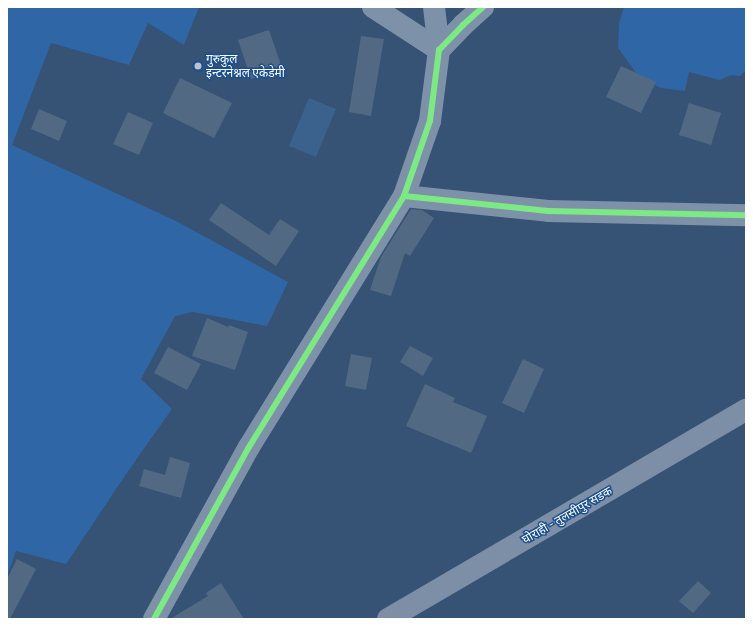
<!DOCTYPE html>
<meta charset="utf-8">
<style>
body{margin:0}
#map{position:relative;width:753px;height:626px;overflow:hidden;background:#365274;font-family:Manrope,"Noto Sans Devanagari",sans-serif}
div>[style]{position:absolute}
.green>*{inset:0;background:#2f66a5}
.water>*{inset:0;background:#3b618d}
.building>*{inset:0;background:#526984}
.street>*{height:22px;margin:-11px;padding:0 11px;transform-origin:11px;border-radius:11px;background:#7d92a8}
.primary>*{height:22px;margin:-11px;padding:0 11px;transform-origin:11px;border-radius:11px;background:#7d8ea7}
.cycleway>*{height:6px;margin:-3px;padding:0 3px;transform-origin:3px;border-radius:3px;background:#7ce984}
.dots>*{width:11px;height:11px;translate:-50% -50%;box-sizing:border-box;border:2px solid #1b4f8f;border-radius:50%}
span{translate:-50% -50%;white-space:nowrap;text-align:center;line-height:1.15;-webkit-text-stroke:3px #1b4f8f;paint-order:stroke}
.poi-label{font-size:12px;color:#fff}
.left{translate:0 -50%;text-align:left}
.street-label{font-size:12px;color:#fff}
.frame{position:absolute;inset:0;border:8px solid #fff;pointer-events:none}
</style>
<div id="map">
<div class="green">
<div style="clip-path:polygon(7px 7px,199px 7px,184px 45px,148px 23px,129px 65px,51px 43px,12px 145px,176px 221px,288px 282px,267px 326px,193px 312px,175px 316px,141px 379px,172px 409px,124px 477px,66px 564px,16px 551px,7px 576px)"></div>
<div style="clip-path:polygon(624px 7px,746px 7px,746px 70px,740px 76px,731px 75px,720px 80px,689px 72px,685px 91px,661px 88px,639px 77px,618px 48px,619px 23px)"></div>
</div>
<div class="water">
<div style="clip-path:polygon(309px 98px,336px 109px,316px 157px,289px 146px)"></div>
</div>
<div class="building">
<div style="clip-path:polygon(269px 30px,282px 68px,251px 79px,238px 40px)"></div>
<div style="clip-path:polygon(361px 36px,384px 39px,371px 116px,349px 112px)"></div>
<div style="clip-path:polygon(621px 66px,656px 82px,641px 113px,606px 97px)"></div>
<div style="clip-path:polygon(180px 78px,232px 103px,214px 138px,163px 113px)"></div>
<div style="clip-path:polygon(689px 103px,721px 113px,711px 145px,679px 135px)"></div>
<div style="clip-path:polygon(39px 109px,67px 121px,59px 141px,31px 129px)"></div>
<div style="clip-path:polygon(128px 112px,153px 123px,139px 155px,113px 144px)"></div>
<div style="clip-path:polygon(221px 203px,269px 235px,280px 219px,299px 231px,276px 266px,209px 220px)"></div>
<div style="clip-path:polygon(411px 209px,422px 210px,434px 218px,410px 256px,405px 253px,391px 296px,370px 290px,381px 257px)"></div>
<div style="clip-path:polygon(207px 318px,228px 327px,229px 325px,248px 332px,235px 370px,192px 356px)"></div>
<div style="clip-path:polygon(410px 346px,433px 358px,423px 376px,400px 362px)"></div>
<div style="clip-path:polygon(168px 347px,201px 364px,187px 390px,154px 373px)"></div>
<div style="clip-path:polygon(351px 354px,372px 358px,366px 390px,345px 386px)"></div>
<div style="clip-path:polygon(523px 359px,544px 369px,524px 413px,502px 403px)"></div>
<div style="clip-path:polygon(425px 384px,455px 398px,453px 402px,487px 416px,471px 453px,406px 426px)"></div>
<div style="clip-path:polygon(170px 457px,190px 463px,181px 498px,139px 486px,144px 469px,165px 475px)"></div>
<div style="clip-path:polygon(17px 559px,36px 569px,10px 619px,7px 619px,7px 579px)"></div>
<div style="clip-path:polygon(698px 581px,711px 593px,693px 613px,679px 601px)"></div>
<div style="clip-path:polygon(221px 583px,244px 619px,170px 619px,208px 596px,206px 593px)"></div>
</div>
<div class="street">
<div style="left:373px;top:7px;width:79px;rotate:33.1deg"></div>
<div style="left:434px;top:7px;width:43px;rotate:83.4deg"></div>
<div style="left:404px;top:196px;width:145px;rotate:5.9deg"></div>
<div style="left:548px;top:211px;width:198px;rotate:1.2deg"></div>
<div style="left:154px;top:619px;width:196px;rotate:-61.1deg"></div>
<div style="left:249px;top:447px;width:295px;rotate:-58.3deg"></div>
<div style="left:404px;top:196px;width:79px;rotate:-70.9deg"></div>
<div style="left:430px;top:121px;width:72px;rotate:-82.8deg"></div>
<div style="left:439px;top:50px;width:35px;rotate:-46deg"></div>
<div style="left:463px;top:25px;width:27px;rotate:-42deg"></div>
</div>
<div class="primary">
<div style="left:388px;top:619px;width:415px;rotate:-30.3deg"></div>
</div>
<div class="cycleway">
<div style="left:404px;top:196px;width:145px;rotate:5.9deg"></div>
<div style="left:548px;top:211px;width:198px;rotate:1.2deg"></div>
<div style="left:154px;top:619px;width:196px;rotate:-61.1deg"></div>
<div style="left:249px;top:447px;width:295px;rotate:-58.3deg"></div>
<div style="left:404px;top:196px;width:79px;rotate:-70.9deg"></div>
<div style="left:430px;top:121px;width:72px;rotate:-82.8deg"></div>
<div style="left:439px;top:50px;width:35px;rotate:-46deg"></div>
<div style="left:463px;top:25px;width:27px;rotate:-42deg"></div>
</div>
<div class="dots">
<div style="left:198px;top:66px;background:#b9c2ce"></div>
</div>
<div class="poi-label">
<span class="left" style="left:206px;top:66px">गुरुकुल<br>इन्टरनेश्नल एकेडेमी</span>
</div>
<div class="street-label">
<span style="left:567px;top:515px;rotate:-30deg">घोराही - तुलसीपुर सडक</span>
</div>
<div class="frame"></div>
</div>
